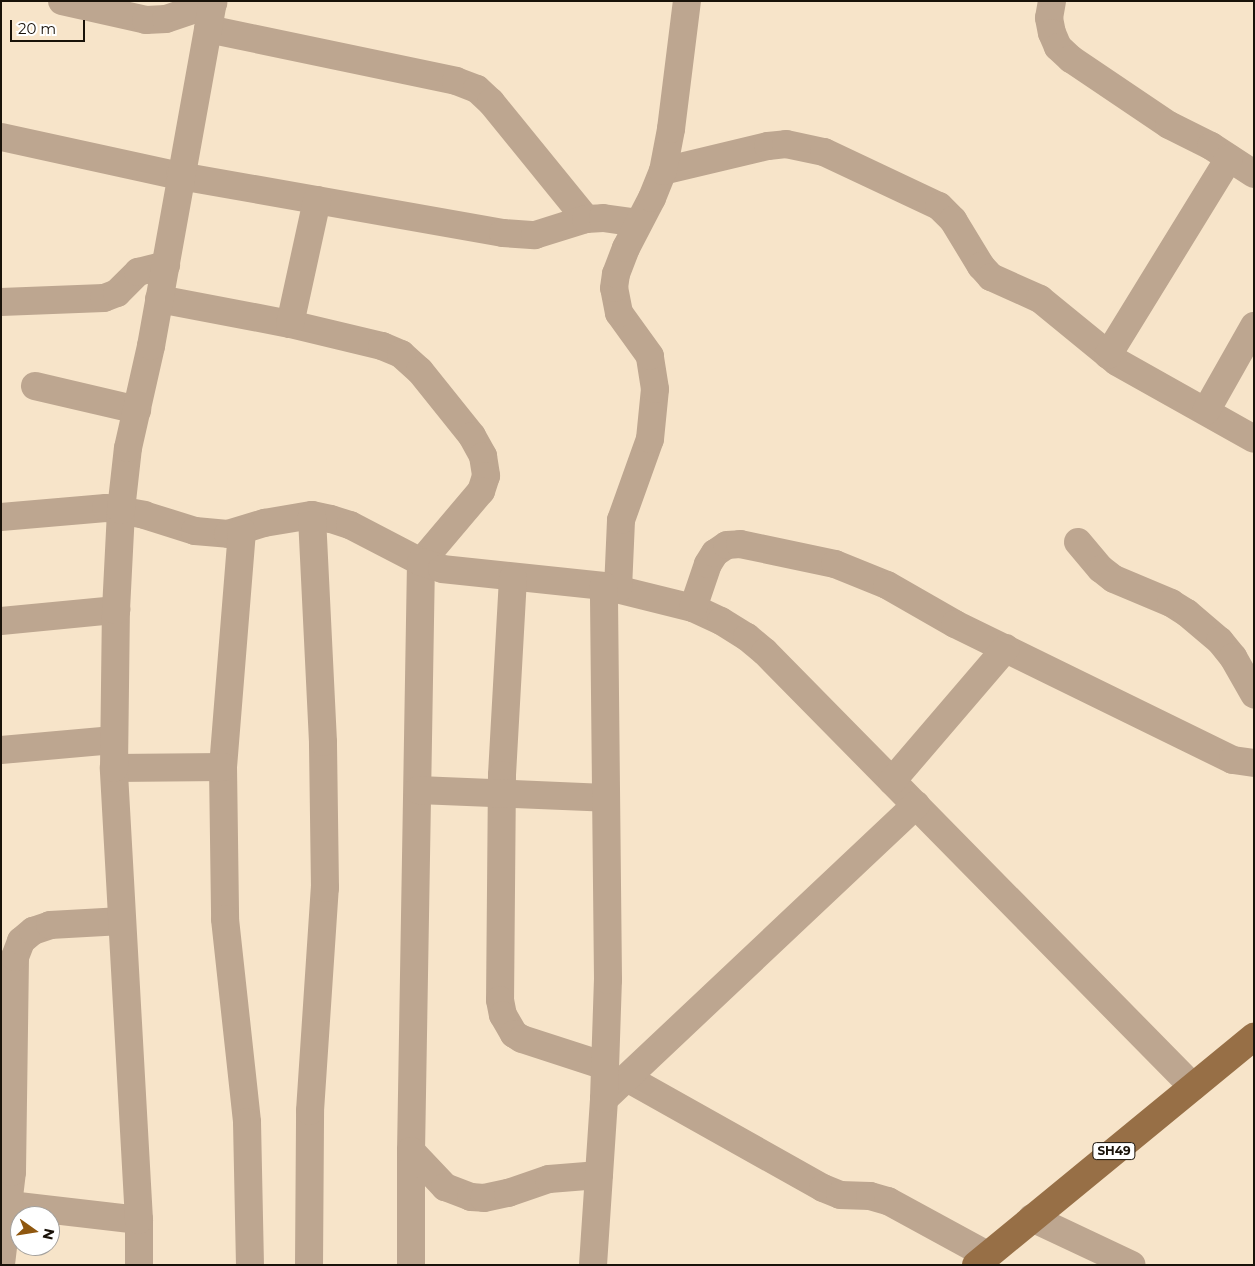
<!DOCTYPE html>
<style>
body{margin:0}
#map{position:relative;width:1255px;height:1266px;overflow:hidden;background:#f7e4c9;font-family:Montserrat,sans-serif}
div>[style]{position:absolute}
.minor>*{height:28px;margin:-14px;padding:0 14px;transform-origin:14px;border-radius:14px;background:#bda690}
.primary>*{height:28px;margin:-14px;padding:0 14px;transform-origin:14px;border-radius:14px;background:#976f46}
span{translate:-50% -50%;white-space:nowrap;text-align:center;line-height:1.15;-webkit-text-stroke:5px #fff;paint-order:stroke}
.shield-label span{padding:1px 4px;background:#fff;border:1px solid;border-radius:4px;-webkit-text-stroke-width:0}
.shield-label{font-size:12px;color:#191209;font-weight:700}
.frame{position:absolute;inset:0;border:2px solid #191209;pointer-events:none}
.north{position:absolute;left:10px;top:1206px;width:50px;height:50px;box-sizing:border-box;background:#fff;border:1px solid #a3a09d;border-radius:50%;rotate:103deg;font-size:14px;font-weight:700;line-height:20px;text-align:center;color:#191209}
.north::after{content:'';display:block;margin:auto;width:18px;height:22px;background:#8f570f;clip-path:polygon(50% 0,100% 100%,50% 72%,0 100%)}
.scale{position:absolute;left:10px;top:20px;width:75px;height:22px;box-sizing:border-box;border:2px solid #191209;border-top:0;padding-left:6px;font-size:15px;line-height:18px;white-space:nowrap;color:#191209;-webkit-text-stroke:4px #fff;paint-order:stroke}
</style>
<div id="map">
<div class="minor">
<div style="left:62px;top:1px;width:86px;rotate:12.7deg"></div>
<div style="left:146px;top:20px;width:20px;rotate:-3deg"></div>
<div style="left:166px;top:19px;width:50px;rotate:-18.8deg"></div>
<div style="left:1052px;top:1px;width:17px;rotate:100deg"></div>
<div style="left:1049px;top:18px;width:15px;rotate:79deg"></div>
<div style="left:1052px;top:33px;width:15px;rotate:67deg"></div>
<div style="left:1058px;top:47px;width:18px;rotate:43deg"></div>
<div style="left:1071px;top:59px;width:118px;rotate:34deg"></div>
<div style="left:1169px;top:125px;width:47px;rotate:26.6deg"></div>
<div style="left:1211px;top:146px;width:51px;rotate:33.1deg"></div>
<div style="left:208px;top:29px;width:253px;rotate:11.8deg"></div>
<div style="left:456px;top:81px;width:22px;rotate:21deg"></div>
<div style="left:477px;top:89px;width:19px;rotate:43deg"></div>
<div style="left:491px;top:102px;width:151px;rotate:50.9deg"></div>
<div style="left:1px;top:137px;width:183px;rotate:12.3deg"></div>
<div style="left:180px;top:176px;width:328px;rotate:10deg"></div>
<div style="left:503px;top:233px;width:32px;rotate:4deg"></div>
<div style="left:535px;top:235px;width:53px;rotate:-17.4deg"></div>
<div style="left:586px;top:219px;width:17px;rotate:-3deg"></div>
<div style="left:603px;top:218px;width:35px;rotate:8deg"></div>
<div style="left:663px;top:171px;width:108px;rotate:-13.4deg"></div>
<div style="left:768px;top:146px;width:18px;rotate:-6deg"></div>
<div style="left:786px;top:144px;width:39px;rotate:12deg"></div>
<div style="left:824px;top:152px;width:127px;rotate:25.2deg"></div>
<div style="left:939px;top:206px;width:20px;rotate:45deg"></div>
<div style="left:953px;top:220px;width:54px;rotate:58.7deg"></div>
<div style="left:981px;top:266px;width:15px;rotate:48deg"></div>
<div style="left:991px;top:277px;width:54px;rotate:24.2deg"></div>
<div style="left:1040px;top:299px;width:99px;rotate:39.3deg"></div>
<div style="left:1117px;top:362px;width:157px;rotate:29.3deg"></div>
<div style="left:159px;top:299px;width:133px;rotate:10.8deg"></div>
<div style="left:290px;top:324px;width:95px;rotate:13.4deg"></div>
<div style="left:382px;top:346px;width:21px;rotate:23deg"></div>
<div style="left:401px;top:354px;width:25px;rotate:42deg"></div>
<div style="left:420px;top:371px;width:83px;rotate:51.3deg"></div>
<div style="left:472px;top:436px;width:23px;rotate:61deg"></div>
<div style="left:483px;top:456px;width:20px;rotate:81deg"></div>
<div style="left:486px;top:476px;width:16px;rotate:108deg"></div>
<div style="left:481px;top:491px;width:93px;rotate:130.2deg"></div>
<div style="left:421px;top:562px;width:589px;rotate:90.97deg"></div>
<div style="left:411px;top:1151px;width:114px;rotate:90deg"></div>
<div style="left:1px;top:302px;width:103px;rotate:-2.2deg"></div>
<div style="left:104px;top:298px;width:14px;rotate:-21deg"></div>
<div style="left:117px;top:293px;width:30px;rotate:-45deg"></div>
<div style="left:138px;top:272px;width:29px;rotate:-14deg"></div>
<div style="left:290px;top:324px;width:127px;rotate:-77.7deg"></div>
<div style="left:1108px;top:355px;width:231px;rotate:-58.4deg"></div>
<div style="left:35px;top:386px;width:105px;rotate:13.2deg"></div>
<div style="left:1206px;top:411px;width:98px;rotate:-60.5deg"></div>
<div style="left:1px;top:517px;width:105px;rotate:-4.9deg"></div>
<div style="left:106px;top:508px;width:39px;rotate:10deg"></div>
<div style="left:144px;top:515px;width:53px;rotate:17.4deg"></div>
<div style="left:195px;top:531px;width:33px;rotate:5deg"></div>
<div style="left:228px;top:534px;width:38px;rotate:-17deg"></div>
<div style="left:264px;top:523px;width:49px;rotate:-9.5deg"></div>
<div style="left:312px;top:515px;width:19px;rotate:12deg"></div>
<div style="left:331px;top:519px;width:20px;rotate:18deg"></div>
<div style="left:350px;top:525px;width:80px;rotate:27.5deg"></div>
<div style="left:421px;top:562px;width:22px;rotate:18deg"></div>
<div style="left:442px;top:569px;width:163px;rotate:6deg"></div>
<div style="left:604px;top:586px;width:92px;rotate:13.9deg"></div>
<div style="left:693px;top:608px;width:31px;rotate:25deg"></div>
<div style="left:721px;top:621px;width:31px;rotate:32deg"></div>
<div style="left:747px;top:637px;width:23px;rotate:40deg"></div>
<div style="left:765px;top:652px;width:610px;rotate:45.46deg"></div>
<div style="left:242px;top:531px;width:237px;rotate:94.6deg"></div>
<div style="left:223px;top:767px;width:152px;rotate:89.2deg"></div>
<div style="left:225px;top:919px;width:204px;rotate:83.8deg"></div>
<div style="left:247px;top:1122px;width:143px;rotate:88.8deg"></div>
<div style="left:1078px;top:542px;width:35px;rotate:50deg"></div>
<div style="left:1101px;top:569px;width:16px;rotate:38deg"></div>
<div style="left:1114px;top:579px;width:62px;rotate:22.8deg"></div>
<div style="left:1171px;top:603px;width:19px;rotate:32deg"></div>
<div style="left:1187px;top:613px;width:43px;rotate:40.3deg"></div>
<div style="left:1220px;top:641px;width:21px;rotate:51deg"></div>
<div style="left:1233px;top:657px;width:43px;rotate:60.4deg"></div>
<div style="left:513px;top:578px;width:197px;rotate:93.2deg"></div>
<div style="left:502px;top:775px;width:225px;rotate:90.5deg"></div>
<div style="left:500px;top:1000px;width:15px;rotate:79deg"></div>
<div style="left:503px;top:1015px;width:22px;rotate:60deg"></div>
<div style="left:514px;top:1034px;width:9px;rotate:32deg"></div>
<div style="left:522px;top:1039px;width:87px;rotate:18deg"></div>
<div style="left:618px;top:589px;width:69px;rotate:-87.5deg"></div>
<div style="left:621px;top:520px;width:86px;rotate:-70.3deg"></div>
<div style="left:650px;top:439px;width:50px;rotate:-84.3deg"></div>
<div style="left:655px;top:389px;width:33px;rotate:-99deg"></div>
<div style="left:650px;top:356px;width:53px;rotate:-125.8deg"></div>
<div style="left:619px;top:313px;width:25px;rotate:-101deg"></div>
<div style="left:614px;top:288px;width:14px;rotate:-82deg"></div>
<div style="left:616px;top:274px;width:28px;rotate:-69deg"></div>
<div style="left:626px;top:248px;width:56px;rotate:-62.5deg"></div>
<div style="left:652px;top:198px;width:29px;rotate:-68deg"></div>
<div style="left:663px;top:171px;width:43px;rotate:-79.2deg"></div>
<div style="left:671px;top:129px;width:129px;rotate:-82.9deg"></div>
<div style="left:693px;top:608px;width:46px;rotate:-71.2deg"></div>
<div style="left:708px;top:564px;width:13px;rotate:-58deg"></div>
<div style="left:715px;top:553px;width:14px;rotate:-34deg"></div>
<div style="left:727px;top:545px;width:13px;rotate:-4deg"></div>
<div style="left:740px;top:544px;width:97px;rotate:11.9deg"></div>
<div style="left:835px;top:564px;width:56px;rotate:22deg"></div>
<div style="left:887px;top:585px;width:78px;rotate:29.8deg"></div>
<div style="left:955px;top:624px;width:309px;rotate:26.1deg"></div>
<div style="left:1233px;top:760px;width:21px;rotate:8deg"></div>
<div style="left:1px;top:621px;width:116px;rotate:-5.5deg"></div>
<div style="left:1px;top:750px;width:113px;rotate:-5.1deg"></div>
<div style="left:114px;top:768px;width:109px;rotate:-0.5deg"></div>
<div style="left:892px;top:781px;width:175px;rotate:-49.4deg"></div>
<div style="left:418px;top:790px;width:188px;rotate:2.4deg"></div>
<div style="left:627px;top:1078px;width:225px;rotate:29.3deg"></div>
<div style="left:823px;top:1188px;width:18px;rotate:22deg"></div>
<div style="left:840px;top:1195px;width:30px;rotate:2deg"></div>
<div style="left:870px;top:1196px;width:19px;rotate:16deg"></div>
<div style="left:888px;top:1201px;width:113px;rotate:28.6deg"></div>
<div style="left:604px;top:1099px;width:429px;rotate:-43.3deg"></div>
<div style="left:411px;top:1151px;width:50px;rotate:46.6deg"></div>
<div style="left:445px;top:1187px;width:28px;rotate:21deg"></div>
<div style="left:471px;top:1197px;width:13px;rotate:4deg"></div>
<div style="left:484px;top:1198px;width:25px;rotate:-12deg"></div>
<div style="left:508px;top:1193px;width:43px;rotate:-18.9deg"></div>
<div style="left:549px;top:1179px;width:50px;rotate:-4.6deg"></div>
<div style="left:1px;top:1204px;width:139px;rotate:6.6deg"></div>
<div style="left:1032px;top:1218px;width:110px;rotate:25.2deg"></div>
<div style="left:1px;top:1264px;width:93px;rotate:-83.2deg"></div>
<div style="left:12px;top:1172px;width:215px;rotate:-89.2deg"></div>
<div style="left:15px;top:957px;width:17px;rotate:-69deg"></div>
<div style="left:21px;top:941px;width:16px;rotate:-40deg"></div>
<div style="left:33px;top:931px;width:18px;rotate:-19deg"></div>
<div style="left:50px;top:925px;width:72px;rotate:-3.2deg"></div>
<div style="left:139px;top:1265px;width:45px;rotate:-90deg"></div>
<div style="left:139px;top:1220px;width:453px;rotate:-93.2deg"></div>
<div style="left:114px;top:768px;width:158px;rotate:-89.3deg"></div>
<div style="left:116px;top:610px;width:100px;rotate:-87.1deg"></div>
<div style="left:121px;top:510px;width:62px;rotate:-83.6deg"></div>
<div style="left:128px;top:448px;width:105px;rotate:-77.3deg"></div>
<div style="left:151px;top:346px;width:351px;rotate:-79.8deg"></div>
<div style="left:309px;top:1265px;width:154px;rotate:-89.6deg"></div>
<div style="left:310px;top:1111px;width:224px;rotate:-86.2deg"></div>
<div style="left:325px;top:888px;width:146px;rotate:-90.8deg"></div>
<div style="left:323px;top:742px;width:227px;rotate:-92.8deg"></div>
<div style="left:593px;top:1265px;width:166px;rotate:-86.2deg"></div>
<div style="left:604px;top:1099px;width:119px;rotate:-88.1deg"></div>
<div style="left:608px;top:980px;width:394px;rotate:-90.6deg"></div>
</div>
<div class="primary">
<div style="left:976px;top:1265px;width:360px;rotate:-39.4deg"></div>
</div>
<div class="shield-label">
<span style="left:1114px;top:1151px">SH49</span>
</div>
<div class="frame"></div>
<div class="north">N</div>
<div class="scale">20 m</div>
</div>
